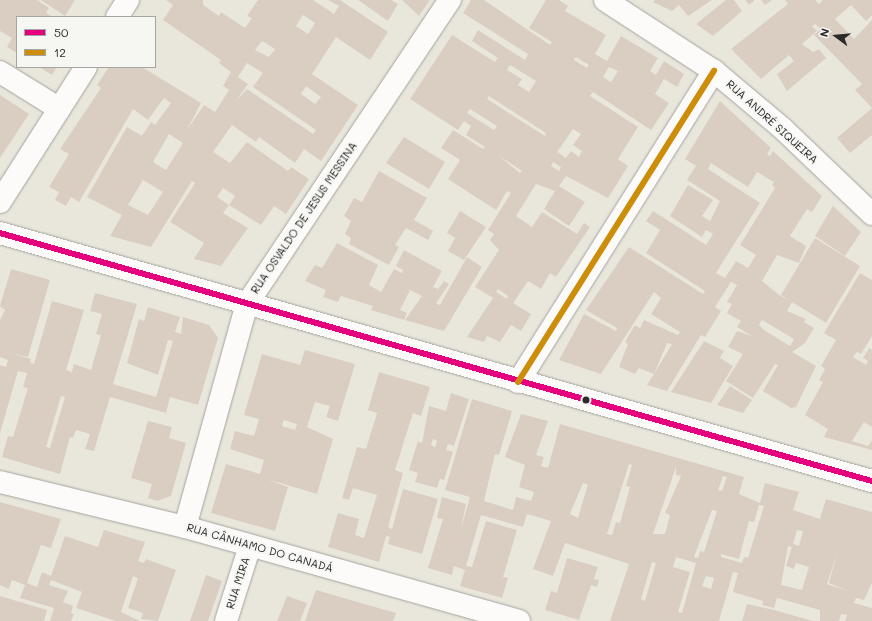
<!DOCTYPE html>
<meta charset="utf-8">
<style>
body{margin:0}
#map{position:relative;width:872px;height:621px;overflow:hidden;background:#e9e7dc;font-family:Mali,sans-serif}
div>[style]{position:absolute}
.building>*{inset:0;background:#dacec2}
.roads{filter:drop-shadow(0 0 1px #a4a39d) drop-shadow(0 0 1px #a4a39d)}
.minor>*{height:22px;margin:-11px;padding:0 11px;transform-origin:11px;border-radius:11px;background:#fcfbfa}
.bus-1>*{height:6px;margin:-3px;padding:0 3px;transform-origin:3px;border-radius:3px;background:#e5007d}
.bus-2>*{height:6px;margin:-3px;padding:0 3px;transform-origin:3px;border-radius:3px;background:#ce8d09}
.dots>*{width:11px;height:11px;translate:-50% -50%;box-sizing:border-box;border:2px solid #f6f6f2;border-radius:50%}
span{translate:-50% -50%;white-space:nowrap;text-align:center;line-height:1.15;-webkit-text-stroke:4px #f6f6f2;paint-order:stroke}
.street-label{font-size:11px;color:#2b2b2b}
.legend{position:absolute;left:16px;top:16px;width:140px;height:52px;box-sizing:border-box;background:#f6f6f2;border:1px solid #a5a5a2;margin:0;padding:5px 7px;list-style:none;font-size:12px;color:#2b2b2b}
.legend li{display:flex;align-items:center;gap:8px;height:20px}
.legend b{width:20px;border:1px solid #a5a5a2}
.north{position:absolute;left:816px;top:16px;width:40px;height:40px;-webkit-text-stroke:3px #f6f6f2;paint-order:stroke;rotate:286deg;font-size:11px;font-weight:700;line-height:16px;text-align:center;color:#2b2b2b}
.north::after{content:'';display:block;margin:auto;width:14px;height:18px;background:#2b2b2b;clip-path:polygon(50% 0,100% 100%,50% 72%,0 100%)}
</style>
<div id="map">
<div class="building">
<div style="clip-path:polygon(0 0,37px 0,49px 8px,46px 13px,53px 17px,17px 17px,17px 53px,7px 47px,12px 38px,0 31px)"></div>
<div style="clip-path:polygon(41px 0,75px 0,65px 16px)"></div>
<div style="clip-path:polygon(evenodd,166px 0,203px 0,203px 5px,219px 16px,221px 12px,245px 28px,252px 18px,247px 16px,258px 0,313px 0,334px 14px,339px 6px,328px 0,340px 0,388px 32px,370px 60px,336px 37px,312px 74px,358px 105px,321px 161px,304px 149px,295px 163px,259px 137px,256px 142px,232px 125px,213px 152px,230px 163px,247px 142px,288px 171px,291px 167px,309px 179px,286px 214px,274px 206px,261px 225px,229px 205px,235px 196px,223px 188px,217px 197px,229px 205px,223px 213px,248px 228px,221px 266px,194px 259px,204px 243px,170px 222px,195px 183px,192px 181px,151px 247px,110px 236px,122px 215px,87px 197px,127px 127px,142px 136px,151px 122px,155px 125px,171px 103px,164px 98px,148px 120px,133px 109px,79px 202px,71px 197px,66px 206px,55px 200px,59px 192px,49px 187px,69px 154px,60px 149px,101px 88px,97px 85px,109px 67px,142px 67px,201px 103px,187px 130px,204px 105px,215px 112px,229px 90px,223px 86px,231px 72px,219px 63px,221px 60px,163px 20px,173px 5px,166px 0,303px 15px,315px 23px,308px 34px,296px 26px,303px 15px,166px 0,262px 41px,275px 49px,269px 57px,255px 50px,262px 41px,166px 0,247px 63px,263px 73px,253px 87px,316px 130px,313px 134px,247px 89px,236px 101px,248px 84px,238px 77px,247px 63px,166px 0,306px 86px,321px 97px,315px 104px,301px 94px,306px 86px,166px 0,169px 134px,183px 143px,166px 170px,153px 162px,169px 134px,166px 0,143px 180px,163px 192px,148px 215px,128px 205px,143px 180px)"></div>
<div style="clip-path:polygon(358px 0,391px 0,398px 4px,388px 21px)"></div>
<div style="clip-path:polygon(402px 0,430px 0,419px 16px)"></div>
<div style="clip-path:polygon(evenodd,471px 0,484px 0,550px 45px,552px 42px,529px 28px,546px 0,559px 0,568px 6px,565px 11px,606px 35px,595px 54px,607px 61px,621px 36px,658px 58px,650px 71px,656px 75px,664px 61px,684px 74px,677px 87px,664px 79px,655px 94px,669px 103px,651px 130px,593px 92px,590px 96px,638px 127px,618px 159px,628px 166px,608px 198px,566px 176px,559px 186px,585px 202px,569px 226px,544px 209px,555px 191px,536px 184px,516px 216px,532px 227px,542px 212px,577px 234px,584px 223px,590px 227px,556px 277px,550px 273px,541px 289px,528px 281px,513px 303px,531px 314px,521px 331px,511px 325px,500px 342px,487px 336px,484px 342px,467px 337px,493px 298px,475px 287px,499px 250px,490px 240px,494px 234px,488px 230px,511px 193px,507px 191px,496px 210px,448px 179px,460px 160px,441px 148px,453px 130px,483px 149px,485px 147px,466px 135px,471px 126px,464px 121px,458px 130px,410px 99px,452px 35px,495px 62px,498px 58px,472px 41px,478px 30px,525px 60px,528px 54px,463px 13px,471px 0,576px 57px,589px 65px,587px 68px,574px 60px,576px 57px,471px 0,510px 65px,536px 81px,529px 92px,518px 85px,522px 79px,507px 70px,510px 65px,471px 0,609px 67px,618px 71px,611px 82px,603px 77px,609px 67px,471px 0,489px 96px,546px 133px,545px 136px,487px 99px,489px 96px,471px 0,470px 109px,497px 126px,494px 130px,467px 113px,470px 109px,471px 0,573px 129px,581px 134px,573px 145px,582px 151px,579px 157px,571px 151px,566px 158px,557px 152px,573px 129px,471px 0,499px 156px,516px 167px,522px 171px,520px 173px,499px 156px,471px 0,553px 162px,561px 167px,559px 171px,551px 166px,553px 162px,471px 0,498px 289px,508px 296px,507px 299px,496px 292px,498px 289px)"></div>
<div style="clip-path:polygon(655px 0,712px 0,688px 16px,679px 5px,672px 11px,653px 2px)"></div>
<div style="clip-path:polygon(726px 0,734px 0,742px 11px,713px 36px,696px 24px)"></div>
<div style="clip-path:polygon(745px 0,755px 0,749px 5px)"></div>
<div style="clip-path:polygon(761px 0,772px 0,765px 5px)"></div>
<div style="clip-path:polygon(785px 0,815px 0,819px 4px,823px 0,872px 0,872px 15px,866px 21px,851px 5px,835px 19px,854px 39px,872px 20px,872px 135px,850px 153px,837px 138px,872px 108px,855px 90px,862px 84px,814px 35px,821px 29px,815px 24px,812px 26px,817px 31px,802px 44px,813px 52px,819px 49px,826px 58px,787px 91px,777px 74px,794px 61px,789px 55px,761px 79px,731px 49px,788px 4px)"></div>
<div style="clip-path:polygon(39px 67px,57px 67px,52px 75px)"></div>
<div style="clip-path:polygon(0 95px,29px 114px,0 158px)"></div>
<div style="clip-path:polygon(evenodd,720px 101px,771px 148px,767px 154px,770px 156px,773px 151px,822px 196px,812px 212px,807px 209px,790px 236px,806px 246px,799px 263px,777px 255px,762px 281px,779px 295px,790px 301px,781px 295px,815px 238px,860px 266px,826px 323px,792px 302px,787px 311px,806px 319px,804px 322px,814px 328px,805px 343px,792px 352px,816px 366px,796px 407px,791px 408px,763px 391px,778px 365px,775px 364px,753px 398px,726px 381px,743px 354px,728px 347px,737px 331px,752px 336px,737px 327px,741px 321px,727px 313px,732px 304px,727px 302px,737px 285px,731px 282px,715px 307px,721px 311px,705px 337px,701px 335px,667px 391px,647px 385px,654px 374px,672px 344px,667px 343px,654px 374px,639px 368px,635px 374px,619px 367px,628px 344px,625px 342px,635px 325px,640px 328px,644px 320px,678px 335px,680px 332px,651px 314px,661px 298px,654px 292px,601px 374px,559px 360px,584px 314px,616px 331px,617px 328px,586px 310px,629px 247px,703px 294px,705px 291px,646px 253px,660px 230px,646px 221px,653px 211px,706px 245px,713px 234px,706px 230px,702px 237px,670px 216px,688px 185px,713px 200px,702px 216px,710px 221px,720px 201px,687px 180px,696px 166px,685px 159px,720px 101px,711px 163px,748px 187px,757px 172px,774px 182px,772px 185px,775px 188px,740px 245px,756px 255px,748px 268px,736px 261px,725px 278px,716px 273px,760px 203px,708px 169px,711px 163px,720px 101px,762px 320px,794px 339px,790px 346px,764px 330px,759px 325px,762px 320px)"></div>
<div style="clip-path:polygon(404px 137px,445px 162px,429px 189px,386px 163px)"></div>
<div style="clip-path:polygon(379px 171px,427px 198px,414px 220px,433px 231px,428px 240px,406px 228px,395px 245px,399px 247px,389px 265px,349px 244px,351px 238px,345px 234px,351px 221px,344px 216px,354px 198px,362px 202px)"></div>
<div style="clip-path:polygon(833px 206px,861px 232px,845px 256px,815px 236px)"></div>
<div style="clip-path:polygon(460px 211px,486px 227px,464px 260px,448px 251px,455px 238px,447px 233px)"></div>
<div style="clip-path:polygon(337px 243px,378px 265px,369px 285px,381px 292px,394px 269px,402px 273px,403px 270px,396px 266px,404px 250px,442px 271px,433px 287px,438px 289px,444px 281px,449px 284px,436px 303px,440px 305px,467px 257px,482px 267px,444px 331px,405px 320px,422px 296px,410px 290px,400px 310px,407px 313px,404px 320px,371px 310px,373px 306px,341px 296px,338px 302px,323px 297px,326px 290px,305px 281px,315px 265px,322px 268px)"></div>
<div style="clip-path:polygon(evenodd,11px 269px,50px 280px,28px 357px,10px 353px,31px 359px,30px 362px,34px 364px,52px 301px,84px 310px,66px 370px,72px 372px,74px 364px,91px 370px,101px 335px,96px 334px,102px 314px,90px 311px,95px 293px,137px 304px,113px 384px,156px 397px,173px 341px,168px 340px,158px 375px,127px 363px,139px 319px,144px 321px,148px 307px,180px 317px,175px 332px,181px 334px,183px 317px,209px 325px,218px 338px,198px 405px,170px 397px,166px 413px,110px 397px,94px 451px,85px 449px,90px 434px,76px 430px,73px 438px,70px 437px,60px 474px,2px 457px,8px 436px,13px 437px,28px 388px,23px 387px,27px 373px,18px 371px,0 433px,0 365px,6px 367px,8px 360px,0 357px,0 320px,5px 310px,0 306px,11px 269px,61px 396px,65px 397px,50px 448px,46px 447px,61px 396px)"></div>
<div style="clip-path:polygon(860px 273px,872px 280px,872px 336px,861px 354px,857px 352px,853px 357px,866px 365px,868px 361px,863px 358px,869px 348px,872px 350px,872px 427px,864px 422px,852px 441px,868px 446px,872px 440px,872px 450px,824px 437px,828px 429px,805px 415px,823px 382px,819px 380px,825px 369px,821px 366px,836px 340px,824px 333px)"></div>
<div style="clip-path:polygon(704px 341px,724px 351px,720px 358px,733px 366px,711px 403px,671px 392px)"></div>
<div style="clip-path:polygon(evenodd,305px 350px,355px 364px,338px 421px,326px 417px,330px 406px,315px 402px,307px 427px,333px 439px,317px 494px,267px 479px,288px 487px,275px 531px,211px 513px,226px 464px,260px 474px,264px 460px,230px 449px,235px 431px,254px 436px,259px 419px,244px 415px,262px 354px,300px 365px,305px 350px,284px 420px,297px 424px,295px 430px,282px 426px,284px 420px)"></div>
<div style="clip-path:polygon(379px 372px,430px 387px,421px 416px,413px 413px,395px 470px,403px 473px,388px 527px,392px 529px,403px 489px,438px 499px,422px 554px,388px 544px,390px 537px,386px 536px,379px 562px,328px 547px,338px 513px,359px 519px,355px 535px,364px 538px,377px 495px,353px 488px,349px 500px,342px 498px,357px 447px,366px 449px,377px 413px,368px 410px)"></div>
<div style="clip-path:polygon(730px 386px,752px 400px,743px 413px,717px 405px)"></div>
<div style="clip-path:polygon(evenodd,451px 393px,469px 399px,454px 446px,448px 444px,446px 450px,453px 452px,444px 480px,440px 479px,437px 488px,415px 482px,418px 473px,409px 470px,418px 441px,422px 443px,429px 406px,446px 411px,451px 393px,433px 439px,437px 441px,435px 447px,431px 445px,433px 439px)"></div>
<div style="clip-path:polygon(evenodd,472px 399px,512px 411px,499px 455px,495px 454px,484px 501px,513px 510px,516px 497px,531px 501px,534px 492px,519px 487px,525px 465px,505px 457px,521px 414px,548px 421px,536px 455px,544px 457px,541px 466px,548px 468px,560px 424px,744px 477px,739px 494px,760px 503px,765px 483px,799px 492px,793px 510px,820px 519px,826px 499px,872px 512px,872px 583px,864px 600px,856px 598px,854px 603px,872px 608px,872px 621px,845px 621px,847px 615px,841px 614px,839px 621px,820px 621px,820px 610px,777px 598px,774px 608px,762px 605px,763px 601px,733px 592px,738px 573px,733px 572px,719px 621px,610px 621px,629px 564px,565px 543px,553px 576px,533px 569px,551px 521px,527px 514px,523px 527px,481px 515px,466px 566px,472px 567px,486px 521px,517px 530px,503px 577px,508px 578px,502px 598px,460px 586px,465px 570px,454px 566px,452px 575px,428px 568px,443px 519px,437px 518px,442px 497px,466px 504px,461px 529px,470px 497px,445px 490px,472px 399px,629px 464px,632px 465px,626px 486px,630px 487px,620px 523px,616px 522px,612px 535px,607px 534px,629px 464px,472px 399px,676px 467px,676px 475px,681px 476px,665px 513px,670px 515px,665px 534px,653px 534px,676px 467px,472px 399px,723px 476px,727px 477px,722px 491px,718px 490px,723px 476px,472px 399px,583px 483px,588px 484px,578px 518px,570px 514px,583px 483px,472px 399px,759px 505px,764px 506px,748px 558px,744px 557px,742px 563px,721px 557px,721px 554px,739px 559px,749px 521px,754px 522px,759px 505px,472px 399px,712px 510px,717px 511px,704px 552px,700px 551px,698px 558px,694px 557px,712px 510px,472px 399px,797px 530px,803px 531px,799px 546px,793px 544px,797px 530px,472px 399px,788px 546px,792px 547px,786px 566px,794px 569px,796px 563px,809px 567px,802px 590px,781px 585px,788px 546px,472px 399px,837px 553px,829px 583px,848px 591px,827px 584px,837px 553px,472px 399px,676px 557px,696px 563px,682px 613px,678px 612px,690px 572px,673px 567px,676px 557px,472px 399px,652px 562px,656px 563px,645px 601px,641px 599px,652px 562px,472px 399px,706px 576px,714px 578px,711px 589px,702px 586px,706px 576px)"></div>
<div style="clip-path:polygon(148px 421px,172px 427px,169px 438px,186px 443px,171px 496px,157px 501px,148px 498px,152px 484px,131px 478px)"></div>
<div style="clip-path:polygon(0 502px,61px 519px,51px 548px,41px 545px,27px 583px,37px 587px,42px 572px,51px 576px,65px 536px,98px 547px,104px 530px,145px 542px,138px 561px,144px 563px,146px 559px,176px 570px,158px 621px,141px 619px,143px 613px,128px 608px,138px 578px,133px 576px,121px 612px,140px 621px,116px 621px,76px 608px,82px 592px,51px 580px,49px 585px,68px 591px,63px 602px,73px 606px,71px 613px,74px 614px,71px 621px,50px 621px,54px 608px,20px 598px,25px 585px,12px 580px,9px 589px,0 585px)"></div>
<div style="clip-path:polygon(567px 558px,598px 567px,594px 579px,599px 580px,597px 587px,591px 585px,579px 620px,545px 610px,551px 591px,557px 593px)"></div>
<div style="clip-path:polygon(206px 575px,222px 581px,208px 621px,190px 621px)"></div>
<div style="clip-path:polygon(316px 590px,354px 601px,396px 613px,393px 621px,305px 621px)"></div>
<div style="clip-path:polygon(0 596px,47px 610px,44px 621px,0 621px)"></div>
<div style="clip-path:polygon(287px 596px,307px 603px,300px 621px,277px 621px)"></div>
<div style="clip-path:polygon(747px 604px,774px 610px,813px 621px,742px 621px)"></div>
</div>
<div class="roads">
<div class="minor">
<div style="left:605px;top:0;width:130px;rotate:33.1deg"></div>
<div style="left:714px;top:71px;width:90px;rotate:40deg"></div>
<div style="left:783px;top:129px;width:123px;rotate:43.7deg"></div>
<div style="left:117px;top:17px;width:20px;rotate:-57deg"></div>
<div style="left:0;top:72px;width:70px;rotate:31.7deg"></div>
<div style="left:0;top:202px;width:160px;rotate:-57.5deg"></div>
<div style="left:0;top:233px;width:907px;rotate:15.88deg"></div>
<div style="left:518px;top:382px;width:368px;rotate:-57.8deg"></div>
<div style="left:0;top:482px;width:190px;rotate:13.7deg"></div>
<div style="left:185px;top:527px;width:347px;rotate:15.7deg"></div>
<div style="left:185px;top:527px;width:231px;rotate:-74.5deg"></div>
<div style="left:247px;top:304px;width:366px;rotate:-56.3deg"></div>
<div style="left:226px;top:621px;width:79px;rotate:-72.3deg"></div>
</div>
</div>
<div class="bus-1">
<div style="left:0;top:233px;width:907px;rotate:15.88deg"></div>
</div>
<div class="bus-2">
<div style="left:518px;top:382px;width:368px;rotate:-57.8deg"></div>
</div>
<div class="dots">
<div style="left:586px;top:400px;background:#2b2b2b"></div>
</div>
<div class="street-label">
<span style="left:772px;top:122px;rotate:42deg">RUA ANDRÉ SIQUEIRA</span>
<span style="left:304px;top:218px;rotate:-56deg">RUA OSVALDO DE JESUS MESSINA</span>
<span style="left:260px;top:548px;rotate:16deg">RUA CÂNHAMO DO CANADÁ</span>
<span style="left:238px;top:583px;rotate:-72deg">RUA MIRA</span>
</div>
<ul class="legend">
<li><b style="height:5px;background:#e5007d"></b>50</li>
<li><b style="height:5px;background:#ce8d09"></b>12</li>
</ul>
<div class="north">N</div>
</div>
